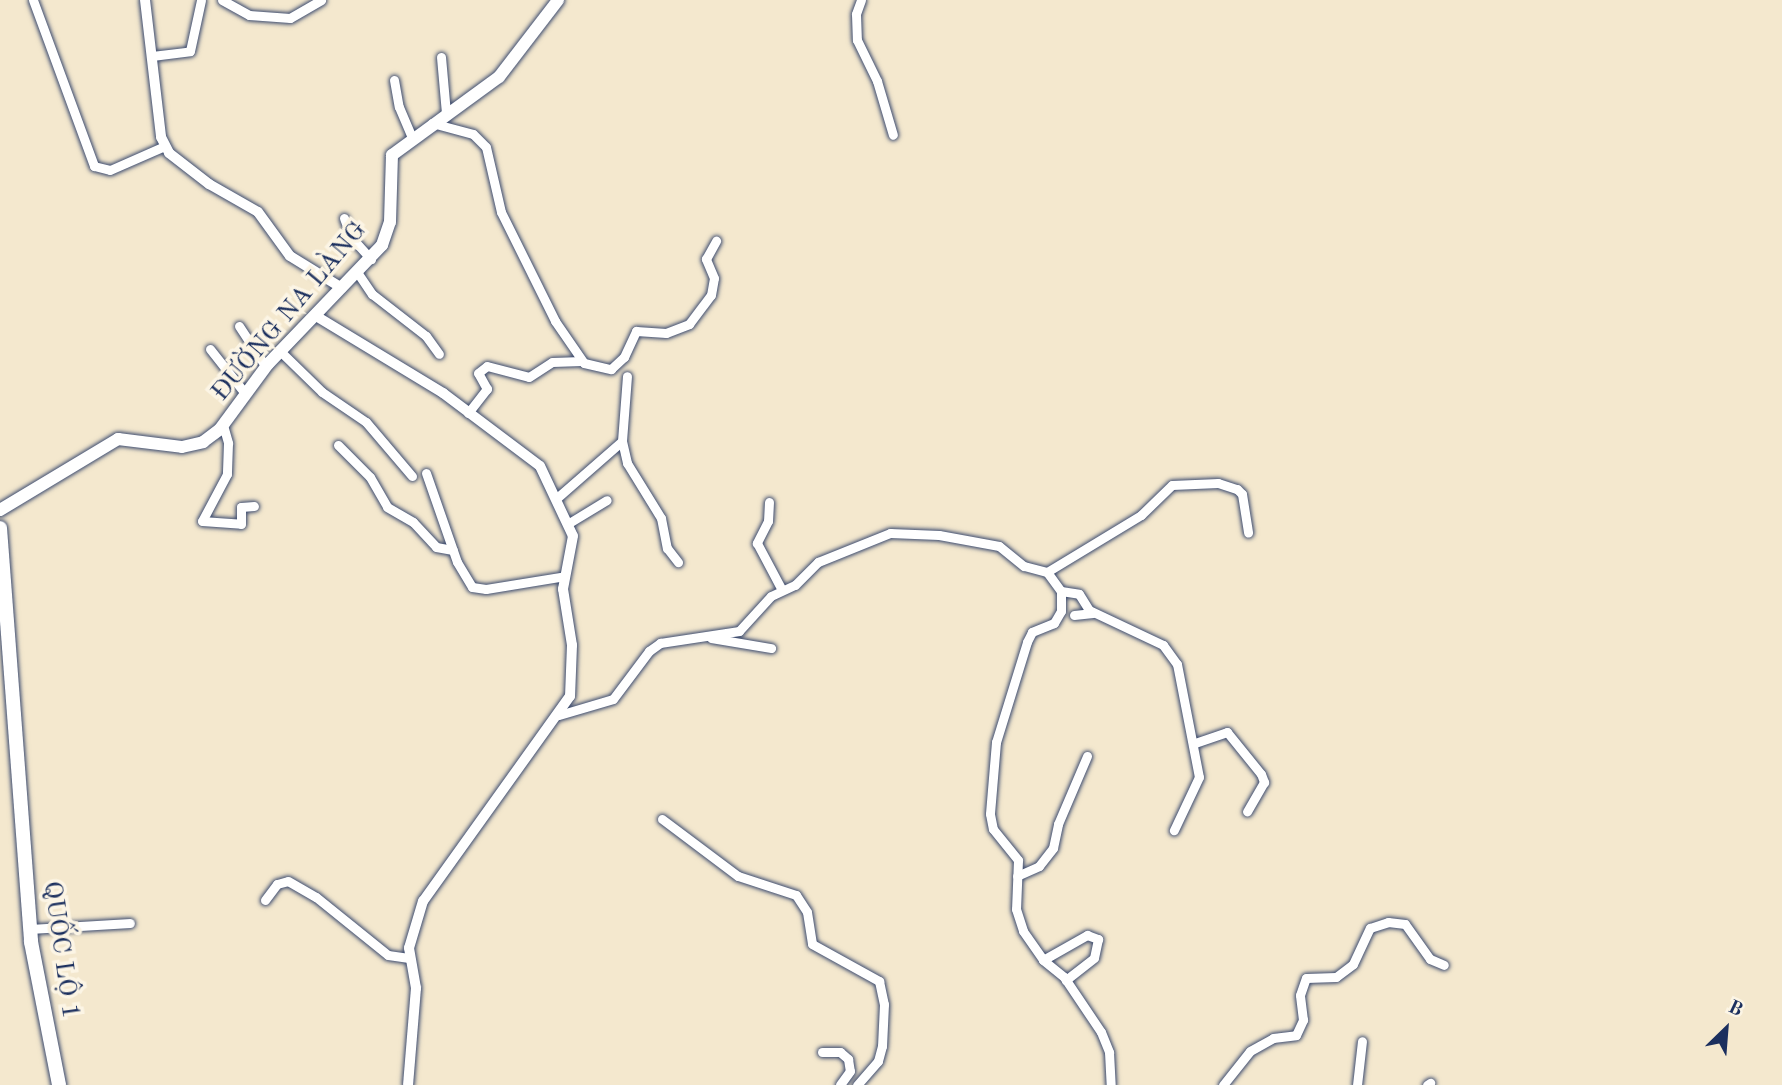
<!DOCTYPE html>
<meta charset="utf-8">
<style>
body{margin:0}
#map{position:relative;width:1782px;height:1085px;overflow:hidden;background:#f4e8ce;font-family:"Old Standard TT",serif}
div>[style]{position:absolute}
.roads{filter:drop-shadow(0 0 2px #3c4b6f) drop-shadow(0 0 2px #3c4b6f)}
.minor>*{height:9px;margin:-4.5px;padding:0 4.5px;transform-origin:4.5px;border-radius:4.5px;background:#fff}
.tertiary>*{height:10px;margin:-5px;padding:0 5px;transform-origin:5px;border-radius:5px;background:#fff}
.secondary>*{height:12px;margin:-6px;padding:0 6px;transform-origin:6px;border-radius:6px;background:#fff}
.trunk>*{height:14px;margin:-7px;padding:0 7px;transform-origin:7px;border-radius:7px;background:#fff}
span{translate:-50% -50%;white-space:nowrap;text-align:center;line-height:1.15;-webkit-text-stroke:7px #fcf5e5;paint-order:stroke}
.street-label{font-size:26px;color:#1b2f5e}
.north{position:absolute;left:1691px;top:994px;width:70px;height:70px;-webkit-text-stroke:5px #fcf5e5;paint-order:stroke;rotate:25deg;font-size:19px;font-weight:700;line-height:28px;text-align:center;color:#1b2f5e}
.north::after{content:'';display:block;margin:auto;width:24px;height:32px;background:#1b2f5e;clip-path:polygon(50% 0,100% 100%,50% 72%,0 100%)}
</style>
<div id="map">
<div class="roads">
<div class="minor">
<div style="left:33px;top:0;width:177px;rotate:69.8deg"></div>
<div style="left:94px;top:166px;width:16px;rotate:14deg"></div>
<div style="left:110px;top:170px;width:60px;rotate:-23.6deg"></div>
<div style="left:222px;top:0;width:31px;rotate:29deg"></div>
<div style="left:249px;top:15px;width:41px;rotate:4.2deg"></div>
<div style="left:290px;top:18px;width:36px;rotate:-30deg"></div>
<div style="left:861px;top:0;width:15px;rotate:110deg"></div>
<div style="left:856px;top:14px;width:26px;rotate:88deg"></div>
<div style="left:857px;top:40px;width:46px;rotate:64deg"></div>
<div style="left:877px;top:81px;width:56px;rotate:73.5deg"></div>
<div style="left:152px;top:56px;width:38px;rotate:-7deg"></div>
<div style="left:190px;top:51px;width:52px;rotate:-77.8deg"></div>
<div style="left:441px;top:57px;width:56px;rotate:84.9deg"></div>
<div style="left:394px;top:80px;width:27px;rotate:80deg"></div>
<div style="left:399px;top:107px;width:34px;rotate:67deg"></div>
<div style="left:432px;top:123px;width:42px;rotate:15deg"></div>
<div style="left:473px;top:134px;width:18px;rotate:45deg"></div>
<div style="left:486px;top:147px;width:67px;rotate:77deg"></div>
<div style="left:501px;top:212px;width:122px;rotate:63.6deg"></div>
<div style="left:555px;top:321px;width:51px;rotate:55.4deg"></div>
<div style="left:584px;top:363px;width:28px;rotate:13deg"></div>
<div style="left:611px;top:369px;width:18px;rotate:-43deg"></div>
<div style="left:624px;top:357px;width:29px;rotate:-65deg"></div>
<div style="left:636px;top:331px;width:30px;rotate:4deg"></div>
<div style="left:666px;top:333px;width:25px;rotate:-21deg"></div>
<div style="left:689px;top:324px;width:36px;rotate:-53deg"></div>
<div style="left:711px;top:295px;width:17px;rotate:-80deg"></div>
<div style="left:714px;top:278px;width:21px;rotate:-113deg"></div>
<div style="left:706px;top:259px;width:21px;rotate:-61deg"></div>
<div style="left:344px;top:218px;width:20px;rotate:70deg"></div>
<div style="left:351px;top:237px;width:30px;rotate:48deg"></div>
<div style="left:357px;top:272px;width:27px;rotate:56deg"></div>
<div style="left:372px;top:294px;width:68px;rotate:37.9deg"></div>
<div style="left:426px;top:336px;width:22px;rotate:54deg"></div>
<div style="left:239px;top:326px;width:49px;rotate:56.6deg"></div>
<div style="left:210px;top:349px;width:55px;rotate:51.7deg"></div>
<div style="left:281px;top:352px;width:57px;rotate:44.3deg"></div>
<div style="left:322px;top:392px;width:53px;rotate:34.3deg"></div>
<div style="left:366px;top:422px;width:71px;rotate:49.6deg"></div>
<div style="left:468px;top:413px;width:31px;rotate:-52deg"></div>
<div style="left:487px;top:389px;width:18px;rotate:-119deg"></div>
<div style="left:478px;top:373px;width:11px;rotate:-38deg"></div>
<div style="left:487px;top:366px;width:43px;rotate:14.7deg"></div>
<div style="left:529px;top:377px;width:27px;rotate:-33deg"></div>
<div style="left:552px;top:362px;width:30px;rotate:-2deg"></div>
<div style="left:223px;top:425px;width:19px;rotate:74deg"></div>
<div style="left:228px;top:443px;width:31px;rotate:92deg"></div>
<div style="left:227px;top:474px;width:53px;rotate:118deg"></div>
<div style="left:202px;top:521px;width:39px;rotate:4deg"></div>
<div style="left:241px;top:524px;width:17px;rotate:-90deg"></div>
<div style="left:241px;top:507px;width:13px;rotate:-4deg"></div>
<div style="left:622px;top:441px;width:23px;rotate:77deg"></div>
<div style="left:627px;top:463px;width:65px;rotate:58.3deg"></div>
<div style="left:661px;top:518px;width:31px;rotate:79deg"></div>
<div style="left:667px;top:548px;width:18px;rotate:52deg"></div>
<div style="left:338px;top:445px;width:45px;rotate:45deg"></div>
<div style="left:370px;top:477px;width:34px;rotate:60deg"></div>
<div style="left:387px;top:507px;width:30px;rotate:30deg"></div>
<div style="left:413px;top:522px;width:34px;rotate:47deg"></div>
<div style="left:436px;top:547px;width:17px;rotate:10deg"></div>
<div style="left:426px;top:473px;width:94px;rotate:70.8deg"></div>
<div style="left:457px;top:562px;width:29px;rotate:59deg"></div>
<div style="left:472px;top:587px;width:14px;rotate:8deg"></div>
<div style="left:486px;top:589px;width:80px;rotate:-9.3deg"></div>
<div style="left:558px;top:497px;width:85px;rotate:-41.2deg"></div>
<div style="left:622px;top:441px;width:65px;rotate:-85.6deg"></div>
<div style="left:769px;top:502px;width:19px;rotate:93deg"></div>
<div style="left:768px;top:521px;width:25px;rotate:117deg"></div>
<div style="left:757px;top:543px;width:53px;rotate:62deg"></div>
<div style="left:569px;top:523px;width:44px;rotate:-31.2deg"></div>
<div style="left:1047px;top:572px;width:110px;rotate:-31.2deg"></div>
<div style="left:1141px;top:515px;width:43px;rotate:-44.1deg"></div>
<div style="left:1172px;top:485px;width:46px;rotate:-2.5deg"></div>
<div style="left:1218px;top:483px;width:20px;rotate:18deg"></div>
<div style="left:1237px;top:489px;width:7px;rotate:45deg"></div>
<div style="left:1242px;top:494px;width:39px;rotate:81deg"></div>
<div style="left:1061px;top:591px;width:18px;rotate:9deg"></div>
<div style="left:1079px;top:594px;width:19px;rotate:58deg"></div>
<div style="left:1089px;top:610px;width:82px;rotate:25.3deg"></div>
<div style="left:1163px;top:645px;width:24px;rotate:54deg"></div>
<div style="left:1177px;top:664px;width:115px;rotate:79deg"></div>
<div style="left:1199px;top:777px;width:59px;rotate:115.3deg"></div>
<div style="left:1074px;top:615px;width:19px;rotate:-6deg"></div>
<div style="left:711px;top:638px;width:61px;rotate:9.5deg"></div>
<div style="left:559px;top:715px;width:56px;rotate:-16.5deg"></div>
<div style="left:613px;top:699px;width:60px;rotate:-53.1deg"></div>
<div style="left:649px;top:651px;width:14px;rotate:-36deg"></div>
<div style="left:660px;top:643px;width:80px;rotate:-8.6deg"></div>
<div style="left:739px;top:631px;width:47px;rotate:-47.6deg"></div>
<div style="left:771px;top:596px;width:26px;rotate:-25deg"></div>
<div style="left:795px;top:585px;width:33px;rotate:-45deg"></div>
<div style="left:818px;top:562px;width:78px;rotate:-21.9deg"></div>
<div style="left:890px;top:533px;width:49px;rotate:2.3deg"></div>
<div style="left:939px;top:535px;width:61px;rotate:10.4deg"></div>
<div style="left:999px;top:546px;width:32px;rotate:39deg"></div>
<div style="left:1024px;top:566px;width:24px;rotate:15deg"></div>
<div style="left:1047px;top:572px;width:24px;rotate:54deg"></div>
<div style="left:1061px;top:591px;width:20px;rotate:90deg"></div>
<div style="left:1061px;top:611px;width:14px;rotate:120deg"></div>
<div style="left:1054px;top:623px;width:24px;rotate:158deg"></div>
<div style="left:1032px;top:632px;width:11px;rotate:117deg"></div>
<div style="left:1027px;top:642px;width:105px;rotate:107.2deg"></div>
<div style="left:996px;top:742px;width:72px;rotate:94.8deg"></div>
<div style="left:990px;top:814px;width:15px;rotate:79deg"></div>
<div style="left:993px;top:829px;width:40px;rotate:51deg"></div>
<div style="left:1018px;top:860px;width:49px;rotate:92.3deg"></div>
<div style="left:1016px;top:909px;width:23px;rotate:72deg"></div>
<div style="left:1023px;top:931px;width:35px;rotate:55deg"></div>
<div style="left:1043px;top:960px;width:27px;rotate:39deg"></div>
<div style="left:1064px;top:977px;width:66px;rotate:56.1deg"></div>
<div style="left:1101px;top:1032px;width:22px;rotate:68deg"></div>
<div style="left:1109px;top:1052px;width:33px;rotate:87deg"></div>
<div style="left:1195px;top:743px;width:34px;rotate:-19deg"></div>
<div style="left:1227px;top:732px;width:54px;rotate:51deg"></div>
<div style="left:1261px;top:774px;width:9px;rotate:69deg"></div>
<div style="left:1264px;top:782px;width:34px;rotate:120deg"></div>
<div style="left:662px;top:819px;width:95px;rotate:36.9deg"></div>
<div style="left:738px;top:876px;width:61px;rotate:18.1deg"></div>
<div style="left:796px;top:895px;width:20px;rotate:57deg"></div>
<div style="left:807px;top:912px;width:32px;rotate:81deg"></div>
<div style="left:812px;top:944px;width:77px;rotate:28.9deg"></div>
<div style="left:879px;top:981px;width:24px;rotate:78deg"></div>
<div style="left:884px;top:1004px;width:42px;rotate:92.7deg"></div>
<div style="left:882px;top:1046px;width:16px;rotate:105deg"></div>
<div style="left:878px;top:1061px;width:32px;rotate:131deg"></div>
<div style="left:1017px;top:876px;width:24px;rotate:-24deg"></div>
<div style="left:1039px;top:866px;width:23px;rotate:-52deg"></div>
<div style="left:1053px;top:848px;width:25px;rotate:-78deg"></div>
<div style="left:1058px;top:824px;width:74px;rotate:-66.9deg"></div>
<div style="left:265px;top:900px;width:20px;rotate:-53deg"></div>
<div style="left:277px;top:884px;width:11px;rotate:-15deg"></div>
<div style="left:288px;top:881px;width:32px;rotate:30deg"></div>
<div style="left:316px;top:897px;width:92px;rotate:38.9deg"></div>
<div style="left:388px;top:955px;width:21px;rotate:8deg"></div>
<div style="left:30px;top:929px;width:100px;rotate:-3.4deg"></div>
<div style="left:1043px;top:960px;width:51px;rotate:-29.6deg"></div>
<div style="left:1087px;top:935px;width:12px;rotate:20deg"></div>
<div style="left:1098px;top:939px;width:19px;rotate:102deg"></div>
<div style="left:1094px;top:958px;width:36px;rotate:142deg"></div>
<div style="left:822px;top:1052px;width:18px"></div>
<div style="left:840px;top:1052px;width:11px;rotate:41deg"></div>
<div style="left:848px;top:1059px;width:12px;rotate:81deg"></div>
<div style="left:850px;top:1071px;width:17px;rotate:126deg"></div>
<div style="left:1223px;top:1085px;width:43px;rotate:-51.5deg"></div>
<div style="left:1250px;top:1051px;width:26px;rotate:-29deg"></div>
<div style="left:1273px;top:1038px;width:23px;rotate:-7deg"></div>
<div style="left:1296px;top:1035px;width:17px;rotate:-65deg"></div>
<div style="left:1303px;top:1020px;width:25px;rotate:-97deg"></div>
<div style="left:1300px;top:995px;width:18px;rotate:-71deg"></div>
<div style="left:1306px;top:978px;width:30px;rotate:-2deg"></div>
<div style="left:1336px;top:977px;width:21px;rotate:-37deg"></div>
<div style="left:1353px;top:964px;width:40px;rotate:-65deg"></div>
<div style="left:1370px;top:928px;width:19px;rotate:-18deg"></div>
<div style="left:1388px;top:922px;width:17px;rotate:7deg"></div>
<div style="left:1405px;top:924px;width:43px;rotate:54.5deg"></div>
<div style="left:1430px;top:959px;width:15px;rotate:23deg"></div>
<div style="left:1357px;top:1085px;width:44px;rotate:-83.5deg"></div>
<div style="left:1427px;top:1085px;width:4px;rotate:-34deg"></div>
</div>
<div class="tertiary">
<div style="left:145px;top:0;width:138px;rotate:83.3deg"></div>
<div style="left:161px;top:137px;width:18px;rotate:63deg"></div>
<div style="left:169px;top:153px;width:51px;rotate:37.8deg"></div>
<div style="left:209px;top:184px;width:56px;rotate:29.7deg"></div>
<div style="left:258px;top:212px;width:54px;rotate:54deg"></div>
<div style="left:290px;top:256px;width:61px;rotate:31.6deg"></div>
<div style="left:316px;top:316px;width:149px;rotate:31.2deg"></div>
<div style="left:443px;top:393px;width:121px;rotate:37deg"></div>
<div style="left:540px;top:466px;width:77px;rotate:64.8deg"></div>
<div style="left:573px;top:536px;width:54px;rotate:100.7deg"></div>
<div style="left:563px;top:589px;width:57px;rotate:80.9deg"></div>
<div style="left:572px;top:645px;width:51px;rotate:92.2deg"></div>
<div style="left:570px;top:696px;width:252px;rotate:125.6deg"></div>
<div style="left:423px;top:901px;width:49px;rotate:106.6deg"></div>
<div style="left:409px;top:948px;width:41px;rotate:80.1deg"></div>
<div style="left:416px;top:988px;width:97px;rotate:94.7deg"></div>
</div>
<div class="secondary">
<div style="left:0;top:510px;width:138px;rotate:-31deg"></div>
<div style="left:118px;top:439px;width:64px;rotate:7.1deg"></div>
<div style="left:182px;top:447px;width:22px;rotate:-13deg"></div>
<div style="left:203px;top:442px;width:21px;rotate:-37deg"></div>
<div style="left:220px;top:429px;width:81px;rotate:-53.6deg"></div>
<div style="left:268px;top:364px;width:165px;rotate:-46.2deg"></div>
<div style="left:382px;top:245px;width:24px;rotate:-71deg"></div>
<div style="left:390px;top:222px;width:67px;rotate:-88.3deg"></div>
<div style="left:392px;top:155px;width:132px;rotate:-36.1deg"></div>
<div style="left:499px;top:77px;width:97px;rotate:-52.5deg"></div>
</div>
<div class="trunk">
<div style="left:0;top:528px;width:415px;rotate:85.7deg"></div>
<div style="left:31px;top:942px;width:146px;rotate:78.9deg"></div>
</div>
</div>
<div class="street-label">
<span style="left:290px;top:312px;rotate:-50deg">ĐƯỜNG NA LÀNG</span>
<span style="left:60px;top:950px;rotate:82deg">QUỐC LỘ 1</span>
</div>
<div class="north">B</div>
</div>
